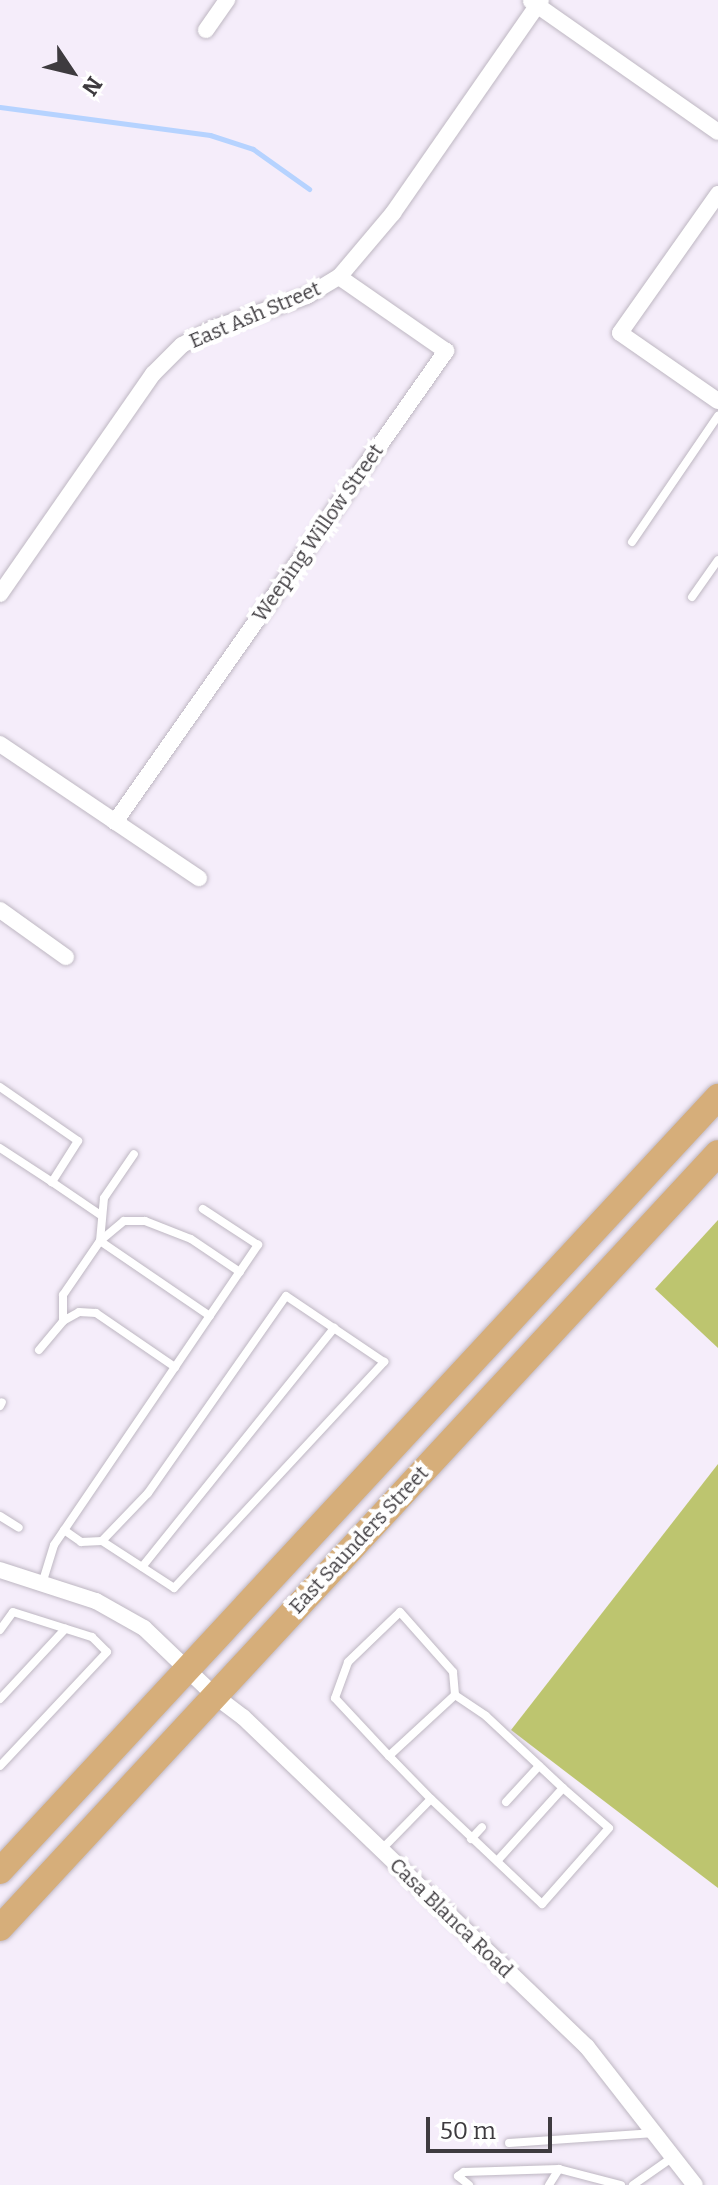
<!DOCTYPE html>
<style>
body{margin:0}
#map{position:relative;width:718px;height:2185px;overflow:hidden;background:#f5edfa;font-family:Bitter,serif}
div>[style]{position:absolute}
.green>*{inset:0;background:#bdc56f}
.stream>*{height:5px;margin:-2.5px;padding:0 2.5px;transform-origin:2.5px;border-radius:2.5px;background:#b6d3ff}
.roads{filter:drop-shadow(0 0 2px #beb7c2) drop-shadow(0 0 2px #beb7c2)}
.lane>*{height:8px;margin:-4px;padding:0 4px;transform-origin:4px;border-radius:4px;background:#fff}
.street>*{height:16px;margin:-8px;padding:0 8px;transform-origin:8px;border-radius:8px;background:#fff}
.primary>*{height:26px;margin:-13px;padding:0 13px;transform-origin:13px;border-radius:13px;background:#d6ae7a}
span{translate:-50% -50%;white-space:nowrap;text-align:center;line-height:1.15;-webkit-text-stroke:8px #fff;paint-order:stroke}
.street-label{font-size:20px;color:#3e3b3f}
.north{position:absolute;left:32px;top:32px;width:80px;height:80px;-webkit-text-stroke:6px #fff;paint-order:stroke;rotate:125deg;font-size:22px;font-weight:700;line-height:32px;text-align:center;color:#3e3b3f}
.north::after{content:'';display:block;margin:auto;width:28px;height:36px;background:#3e3b3f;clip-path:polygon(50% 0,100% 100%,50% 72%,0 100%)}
.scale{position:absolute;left:426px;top:2117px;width:126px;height:36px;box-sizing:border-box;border:4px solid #3e3b3f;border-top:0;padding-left:10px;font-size:24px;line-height:28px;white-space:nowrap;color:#3e3b3f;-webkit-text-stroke:6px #fff;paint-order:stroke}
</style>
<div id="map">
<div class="green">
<div style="clip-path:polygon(718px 1220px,718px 1348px,655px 1289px)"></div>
<div style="clip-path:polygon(718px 1464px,718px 1888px,511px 1730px)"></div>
</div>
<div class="stream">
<div style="left:0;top:107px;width:212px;rotate:7.6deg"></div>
<div style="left:210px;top:135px;width:45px;rotate:18deg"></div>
<div style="left:253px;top:149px;width:69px;rotate:35.5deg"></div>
</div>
<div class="roads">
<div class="lane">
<div style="left:632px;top:542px;width:153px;rotate:-55.7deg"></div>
<div style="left:692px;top:597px;width:45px;rotate:-54.9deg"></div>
<div style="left:0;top:1087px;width:95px;rotate:34.7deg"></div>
<div style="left:78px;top:1141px;width:49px;rotate:122.4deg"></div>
<div style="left:52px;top:1182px;width:60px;rotate:34.2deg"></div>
<div style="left:0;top:1148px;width:62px;rotate:33.2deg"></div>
<div style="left:100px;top:1241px;width:133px;rotate:34.3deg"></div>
<div style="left:100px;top:1241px;width:43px;rotate:-84.7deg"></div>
<div style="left:104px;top:1198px;width:53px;rotate:-55.7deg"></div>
<div style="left:63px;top:1321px;width:26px;rotate:-90deg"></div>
<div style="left:63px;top:1295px;width:65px;rotate:-55.6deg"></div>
<div style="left:100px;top:1241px;width:31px;rotate:-40deg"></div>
<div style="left:124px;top:1221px;width:21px"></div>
<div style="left:145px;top:1221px;width:49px;rotate:21.4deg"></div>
<div style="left:191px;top:1239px;width:59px;rotate:34deg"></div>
<div style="left:39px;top:1350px;width:38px;rotate:-50deg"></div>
<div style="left:63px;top:1321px;width:18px;rotate:-29deg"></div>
<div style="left:79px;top:1312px;width:17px;rotate:3deg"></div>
<div style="left:96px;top:1313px;width:96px;rotate:34.4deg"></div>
<div style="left:175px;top:1367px;width:215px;rotate:124.2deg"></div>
<div style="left:54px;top:1545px;width:41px;rotate:107.1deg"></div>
<div style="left:175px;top:1367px;width:148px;rotate:-55.8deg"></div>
<div style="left:258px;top:1245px;width:66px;rotate:-146.8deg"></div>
<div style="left:0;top:1406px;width:4px;rotate:-63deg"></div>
<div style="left:0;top:1516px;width:22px;rotate:32deg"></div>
<div style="left:64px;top:1530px;width:21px;rotate:35deg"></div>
<div style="left:81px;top:1542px;width:21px;rotate:-3deg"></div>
<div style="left:102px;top:1541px;width:86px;rotate:33.1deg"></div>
<div style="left:174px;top:1588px;width:309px;rotate:-47.1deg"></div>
<div style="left:384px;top:1362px;width:118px;rotate:-146deg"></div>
<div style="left:286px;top:1296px;width:241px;rotate:125deg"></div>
<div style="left:148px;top:1493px;width:66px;rotate:133.8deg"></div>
<div style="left:142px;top:1567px;width:307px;rotate:-51.2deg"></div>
<div style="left:0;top:1630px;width:22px;rotate:-54deg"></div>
<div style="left:13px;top:1612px;width:83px;rotate:17.6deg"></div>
<div style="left:92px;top:1637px;width:21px;rotate:45deg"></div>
<div style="left:107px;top:1652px;width:156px;rotate:133.2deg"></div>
<div style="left:455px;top:1695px;width:37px;rotate:34deg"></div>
<div style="left:486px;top:1716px;width:105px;rotate:43.1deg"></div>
<div style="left:0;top:1699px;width:96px;rotate:-47.1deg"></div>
<div style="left:431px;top:1799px;width:153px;rotate:43.4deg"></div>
<div style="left:542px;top:1904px;width:101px;rotate:-48.6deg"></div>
<div style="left:609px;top:1828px;width:61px;rotate:-139deg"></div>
<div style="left:563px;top:1788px;width:98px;rotate:132.1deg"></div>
<div style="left:506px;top:1802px;width:49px;rotate:-47.5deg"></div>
<div style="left:471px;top:1839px;width:16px;rotate:-47deg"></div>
<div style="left:381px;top:1850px;width:71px;rotate:-45.6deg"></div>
<div style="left:431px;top:1799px;width:60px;rotate:-134.3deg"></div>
<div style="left:389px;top:1756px;width:79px;rotate:-133deg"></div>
<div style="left:335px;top:1698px;width:38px;rotate:-70deg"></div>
<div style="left:348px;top:1662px;width:72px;rotate:-43.9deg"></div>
<div style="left:400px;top:1612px;width:80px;rotate:48.5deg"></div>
<div style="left:453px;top:1672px;width:23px;rotate:85deg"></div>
<div style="left:455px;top:1695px;width:90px;rotate:137.3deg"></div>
<div style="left:509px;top:2143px;width:146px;rotate:-3.9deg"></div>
<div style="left:469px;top:2185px;width:14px;rotate:-141deg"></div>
<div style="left:458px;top:2176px;width:7px;rotate:-34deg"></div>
<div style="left:464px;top:2172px;width:95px;rotate:-1.8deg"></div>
<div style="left:559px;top:2169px;width:64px;rotate:14.5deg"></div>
<div style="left:549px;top:2185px;width:19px;rotate:-58deg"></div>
<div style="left:633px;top:2185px;width:49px;rotate:-35deg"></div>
</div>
<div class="street">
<div style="left:531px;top:1px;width:228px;rotate:35deg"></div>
<div style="left:206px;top:30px;width:37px;rotate:-55deg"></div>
<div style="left:718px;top:194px;width:170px;rotate:125.2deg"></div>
<div style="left:620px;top:333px;width:119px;rotate:34.8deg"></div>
<div style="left:0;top:594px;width:268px;rotate:-55.2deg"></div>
<div style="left:153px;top:374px;width:41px;rotate:-45deg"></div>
<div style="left:182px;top:345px;width:36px;rotate:-28deg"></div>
<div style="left:214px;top:328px;width:98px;rotate:-19deg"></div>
<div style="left:307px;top:296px;width:37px;rotate:-31deg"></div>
<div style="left:339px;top:277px;width:84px;rotate:-49.8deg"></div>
<div style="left:393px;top:213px;width:259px;rotate:-55.2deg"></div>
<div style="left:0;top:744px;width:240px;rotate:34deg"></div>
<div style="left:115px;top:822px;width:576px;rotate:-54.9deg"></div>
<div style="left:446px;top:351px;width:130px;rotate:-145.3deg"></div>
<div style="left:0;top:910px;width:81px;rotate:35.5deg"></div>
<div style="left:0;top:1570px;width:101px;rotate:17.9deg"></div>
<div style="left:96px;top:1601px;width:55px;rotate:29.4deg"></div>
<div style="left:144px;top:1628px;width:98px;rotate:43.8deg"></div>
<div style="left:215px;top:1696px;width:35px;rotate:37deg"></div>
<div style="left:243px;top:1717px;width:477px;rotate:43.8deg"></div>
<div style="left:587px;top:2047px;width:175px;rotate:52deg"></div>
</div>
<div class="primary">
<div style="left:0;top:1871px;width:1056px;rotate:-47.15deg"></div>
<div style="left:0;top:1928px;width:1056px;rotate:-47.19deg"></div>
</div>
</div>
<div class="street-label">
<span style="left:255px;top:315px;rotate:-23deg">East Ash Street</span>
<span style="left:318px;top:533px;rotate:-55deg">Weeping Willow Street</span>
<span style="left:359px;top:1540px;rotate:-47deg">East Saunders Street</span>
<span style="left:451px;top:1918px;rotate:44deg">Casa Blanca Road</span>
</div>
<div class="north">N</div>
<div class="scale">50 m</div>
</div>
